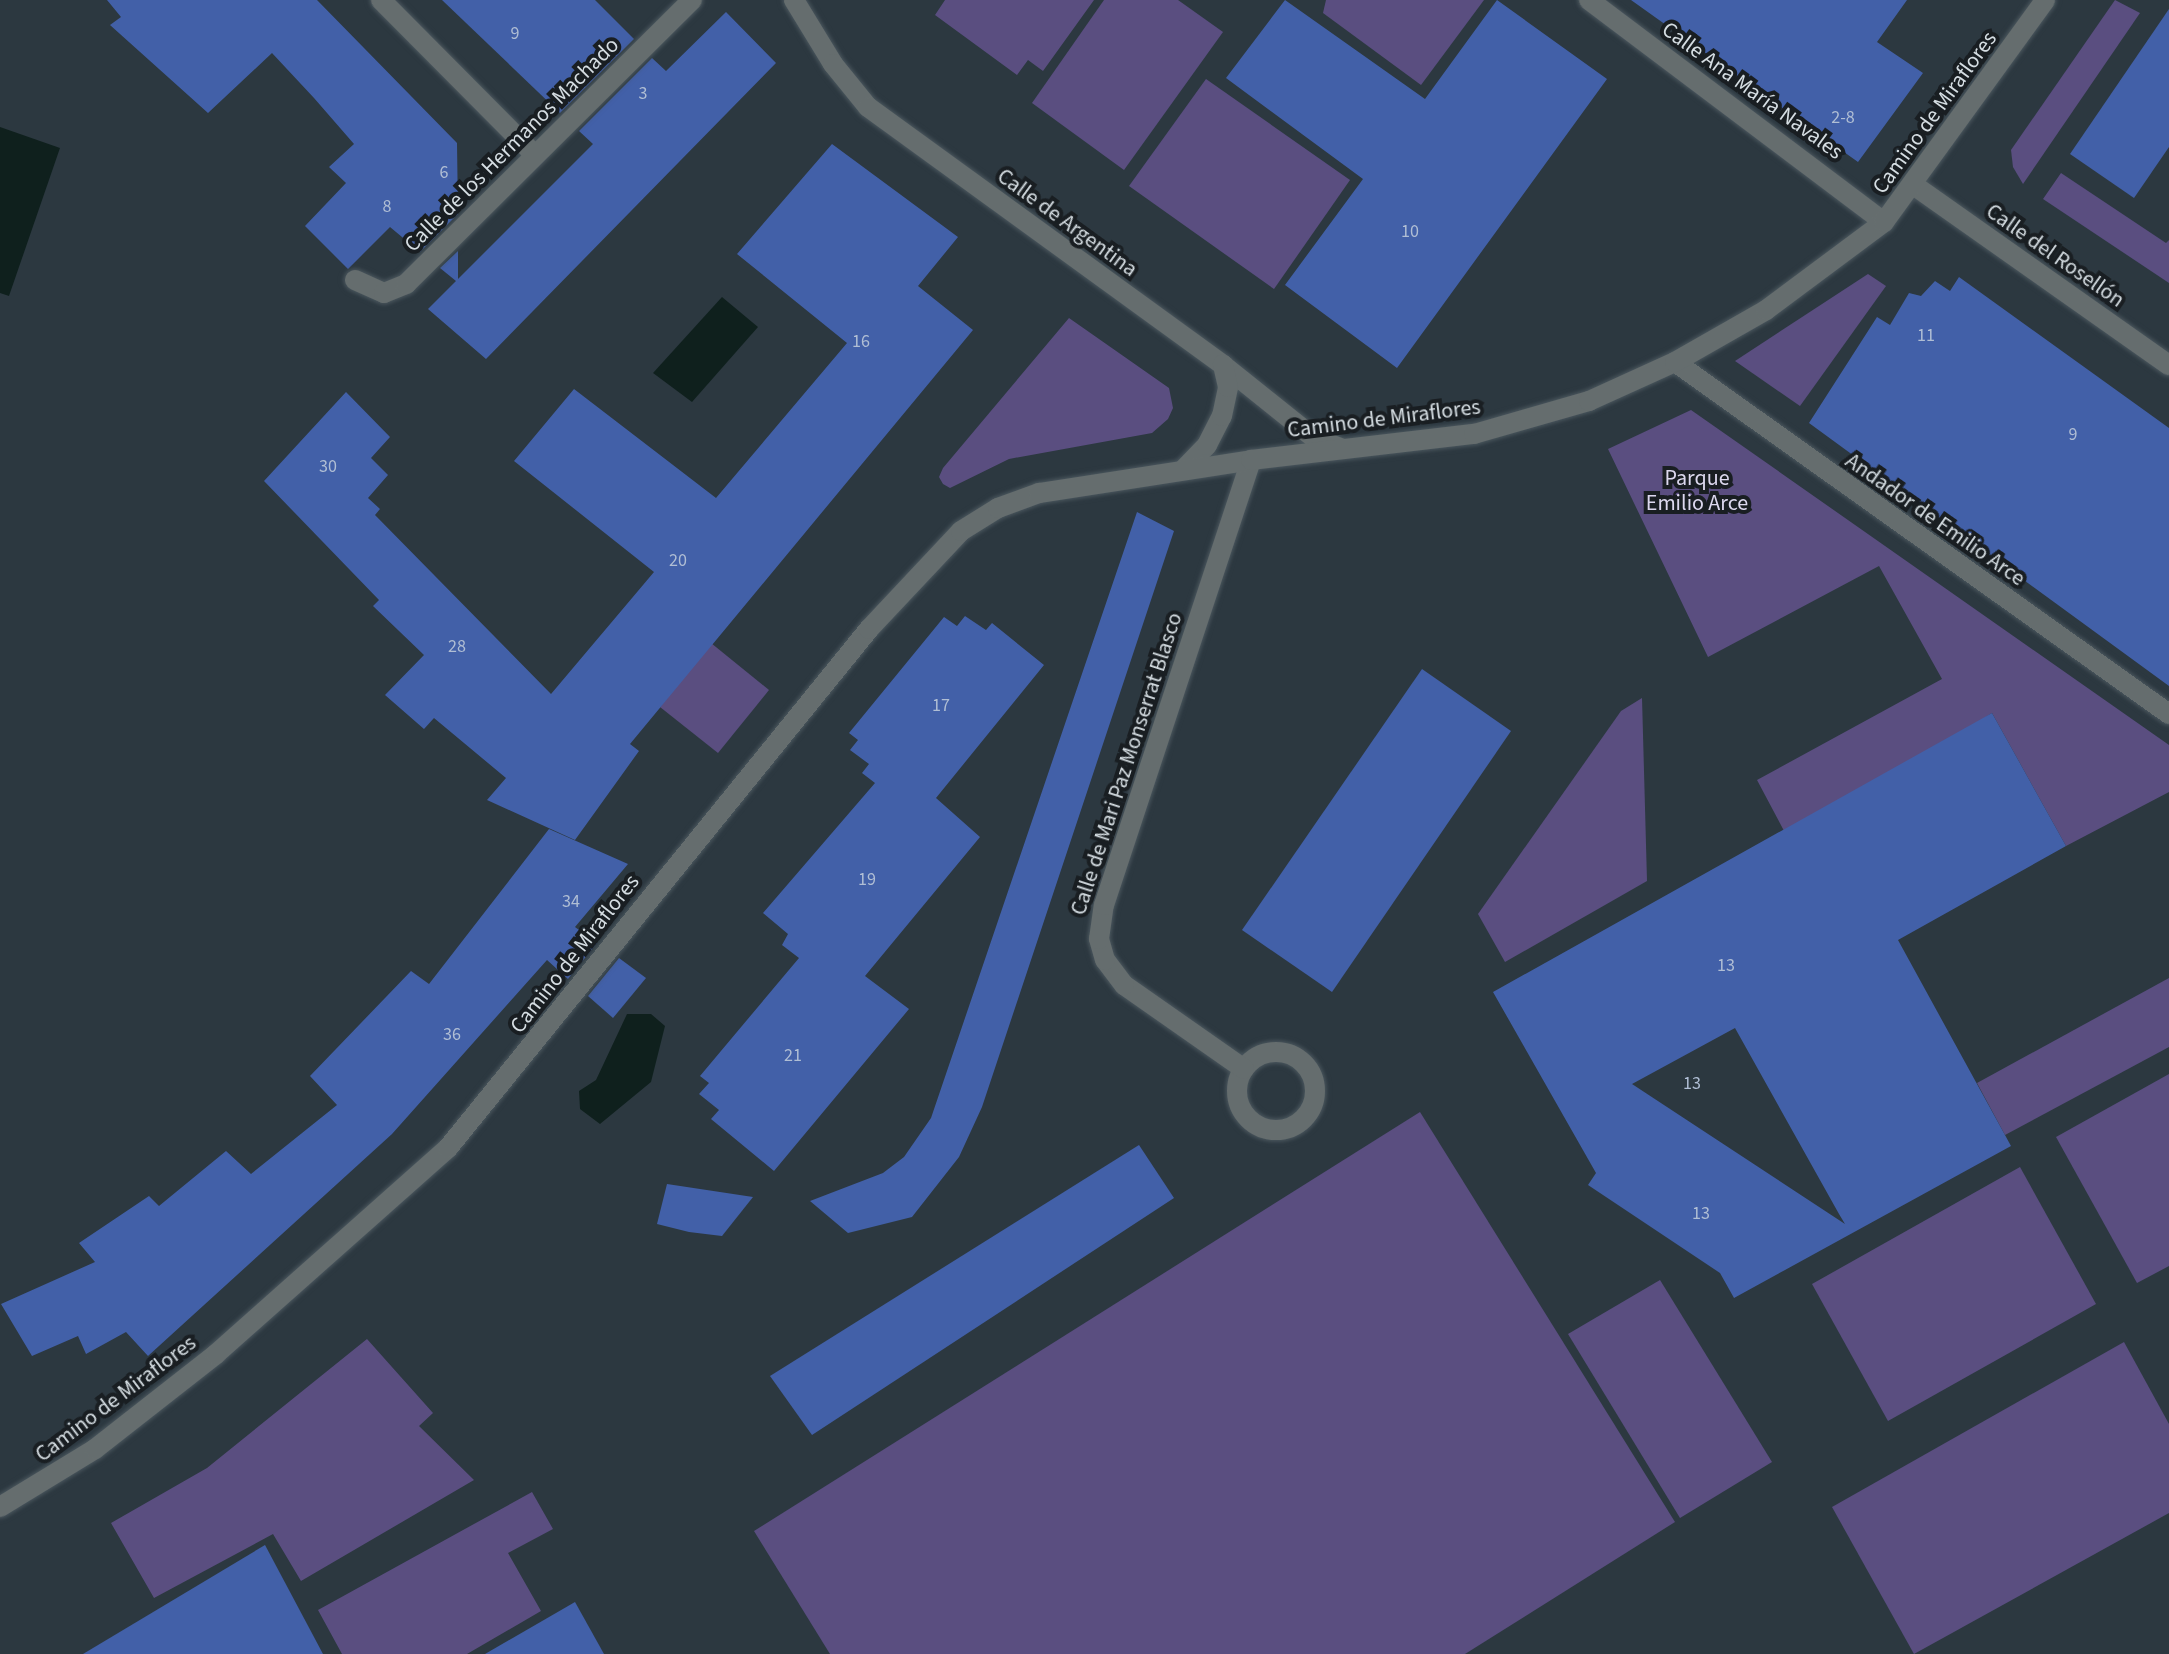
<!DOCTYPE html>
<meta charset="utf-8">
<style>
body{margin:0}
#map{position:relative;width:2169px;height:1654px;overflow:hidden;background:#2c3840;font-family:"Source Sans 3",sans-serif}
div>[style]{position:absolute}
.green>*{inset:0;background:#5a4e80}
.water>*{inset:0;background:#0f201d}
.building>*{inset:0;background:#4260a8}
.roads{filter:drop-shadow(0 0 2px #4a565d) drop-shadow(0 0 2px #4a565d)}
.street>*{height:20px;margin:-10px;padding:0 10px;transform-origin:10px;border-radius:10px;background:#656d6e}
.street>.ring{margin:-10px;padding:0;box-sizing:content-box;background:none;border:20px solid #656d6e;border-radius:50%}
span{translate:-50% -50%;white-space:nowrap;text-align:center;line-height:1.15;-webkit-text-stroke:8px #191e22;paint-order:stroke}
.number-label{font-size:18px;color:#b0bed4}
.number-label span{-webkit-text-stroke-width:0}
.street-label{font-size:22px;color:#d5dde2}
.park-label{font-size:22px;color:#dcd8ee}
</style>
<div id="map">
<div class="green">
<div style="clip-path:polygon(945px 0,1094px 0,1043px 71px,1028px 60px,1017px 75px,935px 15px)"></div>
<div style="clip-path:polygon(1104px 0,1178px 0,1223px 32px,1124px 170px,1032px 103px)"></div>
<div style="clip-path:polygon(1326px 0,1484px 0,1421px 85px,1323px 13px)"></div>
<div style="clip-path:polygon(2115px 0,2140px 13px,2023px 184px,2013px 167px,2011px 150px)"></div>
<div style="clip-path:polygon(1206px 79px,1350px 180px,1274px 289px,1129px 186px)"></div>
<div style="clip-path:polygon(2061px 173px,2166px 243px,2169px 240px,2169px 283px,2043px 199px)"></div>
<div style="clip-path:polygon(1868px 274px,1886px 286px,1800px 406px,1735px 361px)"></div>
<div style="clip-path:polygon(1069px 318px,1169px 388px,1173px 408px,1168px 419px,1152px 433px,1009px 459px,950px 488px,943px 484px,939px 477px,943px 468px)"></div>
<div style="clip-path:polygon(1691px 410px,2169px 745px,2169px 792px,2066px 846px,1992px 713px,1792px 846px,1757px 780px,1942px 679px,1879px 566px,1708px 657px,1608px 449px)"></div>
<div style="clip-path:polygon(711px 643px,769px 690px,718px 753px,660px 707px)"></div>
<div style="clip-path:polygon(1642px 698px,1647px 881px,1505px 962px,1478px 914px,1621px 711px)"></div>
<div style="clip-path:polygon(2169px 978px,2169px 1047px,2005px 1135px,1977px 1083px)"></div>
<div style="clip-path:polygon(2169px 1074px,2169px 1266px,2137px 1283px,2056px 1137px)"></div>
<div style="clip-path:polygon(1420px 1112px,1675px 1522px,1465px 1654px,830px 1654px,754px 1531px)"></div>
<div style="clip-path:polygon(2020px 1167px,2096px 1304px,1888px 1421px,1812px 1284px)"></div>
<div style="clip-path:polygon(1660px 1280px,1772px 1462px,1680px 1518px,1568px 1334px)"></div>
<div style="clip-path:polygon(367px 1339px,433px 1413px,419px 1426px,474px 1480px,301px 1581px,273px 1534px,154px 1598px,111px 1523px,207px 1468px)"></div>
<div style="clip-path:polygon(2124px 1342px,2169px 1424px,2169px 1513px,1914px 1654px,1832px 1507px)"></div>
<div style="clip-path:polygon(532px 1492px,553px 1529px,508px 1553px,541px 1611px,467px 1654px,342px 1654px,318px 1610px)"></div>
</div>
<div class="water">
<div style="clip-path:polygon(0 127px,60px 148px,9px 296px,0 293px)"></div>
<div style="clip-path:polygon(722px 297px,758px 327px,692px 402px,653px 373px)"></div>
<div style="clip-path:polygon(627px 1014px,651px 1014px,665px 1026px,651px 1082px,600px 1124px,580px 1109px,579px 1091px,596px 1080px)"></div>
</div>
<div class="building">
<div style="clip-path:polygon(107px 0,317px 0,457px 143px,458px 214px,420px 252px,390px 227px,348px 269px,305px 226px,346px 183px,329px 167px,354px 144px,314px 98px,272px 53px,208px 113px,110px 25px,121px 17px)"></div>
<div style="clip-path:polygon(442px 0,595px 0,634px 39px,560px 113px)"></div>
<div style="clip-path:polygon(1285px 0,1425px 99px,1497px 0,1607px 79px,1397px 368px,1285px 285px,1363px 179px,1226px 78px)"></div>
<div style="clip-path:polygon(1631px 0,1907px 0,1877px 42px,1923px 73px,1858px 162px)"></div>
<div style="clip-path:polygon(2169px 9px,2169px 147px,2134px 198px,2070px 154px)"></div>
<div style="clip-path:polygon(726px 12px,776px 63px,486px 359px,428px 309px,456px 281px,440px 268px,458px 251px,458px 279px,593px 144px,579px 131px,652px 58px,666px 71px)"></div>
<div style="clip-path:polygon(832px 144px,958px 237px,918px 286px,973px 330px,630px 744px,639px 751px,575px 840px,487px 800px,506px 778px,434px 718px,424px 729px,385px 695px,424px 655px,373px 606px,379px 600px,264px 481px,346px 392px,390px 437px,371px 458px,388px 475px,368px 498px,380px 509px,375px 515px,551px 694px,654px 572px,514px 461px,574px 389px,716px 498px,847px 343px,737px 254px)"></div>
<div style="clip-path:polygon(1959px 277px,2169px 428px,2169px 686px,1809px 423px,1877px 317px,1890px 325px,1909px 293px,1921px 296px,1935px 281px,1950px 291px)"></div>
<div style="clip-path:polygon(1137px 512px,1174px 531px,982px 1107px,959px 1157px,912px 1217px,848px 1233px,810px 1201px,883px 1173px,904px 1157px,931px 1118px)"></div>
<div style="clip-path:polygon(965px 616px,986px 630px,992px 623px,1044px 665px,936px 798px,980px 837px,865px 976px,909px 1009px,774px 1171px,711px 1119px,719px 1110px,699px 1094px,709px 1083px,700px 1076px,799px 958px,782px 945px,788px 934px,763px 913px,875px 783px,862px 773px,869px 764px,850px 750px,858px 740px,849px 733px,944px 617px,957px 626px)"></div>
<div style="clip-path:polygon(1422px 669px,1511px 731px,1332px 992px,1242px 930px)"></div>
<div style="clip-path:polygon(evenodd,1992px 713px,2066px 846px,1898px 940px,2011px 1146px,1734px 1298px,1720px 1273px,1588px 1185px,1596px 1173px,1493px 992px,1992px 713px,1735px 1028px,1839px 1214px,1845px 1224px,1632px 1084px,1735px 1028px)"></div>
<div style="clip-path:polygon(549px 829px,628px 864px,575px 927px,597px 943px,568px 979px,547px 960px,392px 1134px,148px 1356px,126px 1332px,86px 1354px,78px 1336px,32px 1356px,1px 1304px,95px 1262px,79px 1243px,149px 1196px,159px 1206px,226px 1151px,251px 1174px,337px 1105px,310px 1076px,411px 971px,429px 984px)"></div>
<div style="clip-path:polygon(619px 958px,646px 978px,613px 1018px,588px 996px)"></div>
<div style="clip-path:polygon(1139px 1145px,1174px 1198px,812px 1435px,770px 1376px)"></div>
<div style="clip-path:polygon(667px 1184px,753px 1197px,722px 1236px,689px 1232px,657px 1224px)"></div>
<div style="clip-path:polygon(265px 1545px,323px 1654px,83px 1654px)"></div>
<div style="clip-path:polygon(575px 1602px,604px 1654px,485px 1654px)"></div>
</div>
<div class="roads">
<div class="street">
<div style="left:381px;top:0;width:218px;rotate:45.2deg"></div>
<div style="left:794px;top:0;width:75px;rotate:58.6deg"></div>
<div style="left:833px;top:64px;width:55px;rotate:50.9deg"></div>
<div style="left:868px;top:107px;width:439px;rotate:36deg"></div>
<div style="left:1223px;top:365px;width:115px;rotate:38.7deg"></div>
<div style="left:1313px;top:437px;width:31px;rotate:22deg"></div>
<div style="left:1589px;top:0;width:369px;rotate:37deg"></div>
<div style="left:1915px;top:186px;width:311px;rotate:35.2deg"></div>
<div style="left:355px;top:280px;width:32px;rotate:24deg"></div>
<div style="left:384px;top:293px;width:24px;rotate:-22deg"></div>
<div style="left:406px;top:284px;width:403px;rotate:-44.8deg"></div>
<div style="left:1675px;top:362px;width:607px;rotate:35.47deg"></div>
<div style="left:1184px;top:469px;width:33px;rotate:-46deg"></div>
<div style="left:1207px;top:445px;width:33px;rotate:-63deg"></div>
<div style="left:1222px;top:416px;width:30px;rotate:-78deg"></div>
<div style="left:1228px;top:387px;width:23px;rotate:-103deg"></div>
<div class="ring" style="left:1237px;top:1052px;width:58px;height:58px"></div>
<div style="left:1244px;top:1069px;width:146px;rotate:-145deg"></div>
<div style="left:1124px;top:985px;width:31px;rotate:-127deg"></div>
<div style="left:1105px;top:960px;width:22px;rotate:-106deg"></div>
<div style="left:1099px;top:939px;width:34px;rotate:-82deg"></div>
<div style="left:1104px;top:905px;width:469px;rotate:-71.7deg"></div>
<div style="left:0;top:1507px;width:111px;rotate:-31.4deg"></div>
<div style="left:95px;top:1449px;width:154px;rotate:-38.1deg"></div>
<div style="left:216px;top:1354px;width:310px;rotate:-41.6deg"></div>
<div style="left:448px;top:1148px;width:668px;rotate:-50.95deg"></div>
<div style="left:869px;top:629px;width:134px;rotate:-46.8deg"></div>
<div style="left:961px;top:531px;width:44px;rotate:-31.9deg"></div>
<div style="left:998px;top:508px;width:44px;rotate:-20.1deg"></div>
<div style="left:1039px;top:493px;width:215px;rotate:-8.8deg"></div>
<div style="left:1251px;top:460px;width:225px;rotate:-6.7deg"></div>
<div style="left:1474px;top:434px;width:120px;rotate:-16deg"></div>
<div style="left:1589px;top:401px;width:94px;rotate:-24.4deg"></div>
<div style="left:1675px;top:362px;width:105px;rotate:-29.7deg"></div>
<div style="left:1766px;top:310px;width:147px;rotate:-36.7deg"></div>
<div style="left:1884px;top:222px;width:274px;rotate:-54deg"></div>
</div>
</div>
<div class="number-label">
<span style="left:515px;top:34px">9</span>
<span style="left:643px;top:94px">3</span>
<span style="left:1843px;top:118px">2-8</span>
<span style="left:444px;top:173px">6</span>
<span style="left:387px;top:207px">8</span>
<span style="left:1410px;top:232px">10</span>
<span style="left:1926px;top:336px">11</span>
<span style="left:861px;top:342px">16</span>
<span style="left:2073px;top:435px">9</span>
<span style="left:328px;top:467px">30</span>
<span style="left:678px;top:561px">20</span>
<span style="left:457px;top:647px">28</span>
<span style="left:941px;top:706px">17</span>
<span style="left:867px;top:880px">19</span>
<span style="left:571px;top:902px">34</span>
<span style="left:1726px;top:966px">13</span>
<span style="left:452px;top:1035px">36</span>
<span style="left:793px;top:1056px">21</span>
<span style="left:1692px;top:1084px">13</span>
<span style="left:1701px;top:1214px">13</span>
</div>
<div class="street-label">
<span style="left:1752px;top:91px;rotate:36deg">Calle Ana María Navales</span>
<span style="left:1935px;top:113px;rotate:-54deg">Camino de Miraflores</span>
<span style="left:512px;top:145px;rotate:-45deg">Calle de los Hermanos Machado</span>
<span style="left:1067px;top:223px;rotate:36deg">Calle de Argentina</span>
<span style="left:2055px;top:256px;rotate:35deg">Calle del Rosellón</span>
<span style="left:1384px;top:419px;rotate:-7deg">Camino de Miraflores</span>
<span style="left:1935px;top:520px;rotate:35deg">Andador de Emilio Arce</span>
<span style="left:1127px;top:764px;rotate:-72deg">Calle de Mari Paz Monserrat Blasco</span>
<span style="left:575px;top:954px;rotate:-52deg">Camino de Miraflores</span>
<span style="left:116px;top:1399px;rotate:-37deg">Camino de Miraflores</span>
</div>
<div class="park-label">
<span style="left:1697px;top:491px">Parque<br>Emilio Arce</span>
</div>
</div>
